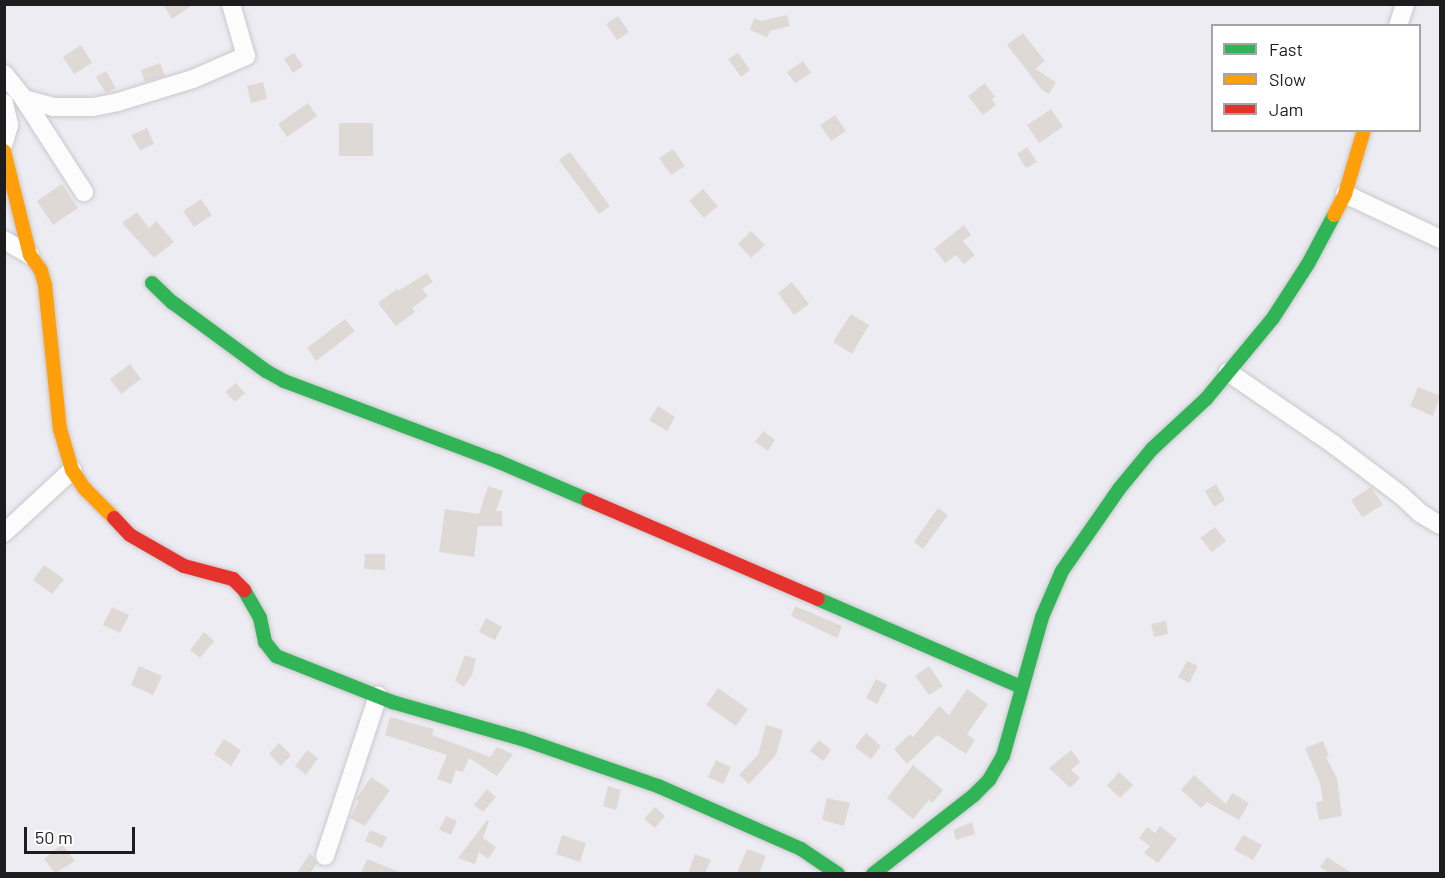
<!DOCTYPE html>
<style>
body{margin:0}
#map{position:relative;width:1445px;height:878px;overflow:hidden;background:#edecf2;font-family:Barlow,sans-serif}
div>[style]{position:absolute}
.building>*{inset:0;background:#dfd9d6}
.roads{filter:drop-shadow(0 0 2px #c9c8cd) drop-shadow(0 0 2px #c9c8cd)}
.street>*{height:18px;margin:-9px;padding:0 9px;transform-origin:9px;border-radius:9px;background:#fcfcfd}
.fast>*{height:14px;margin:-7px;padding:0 7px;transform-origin:7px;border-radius:7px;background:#30b455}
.slow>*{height:14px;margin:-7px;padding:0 7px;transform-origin:7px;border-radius:7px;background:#ff9f0a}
.jam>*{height:14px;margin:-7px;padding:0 7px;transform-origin:7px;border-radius:7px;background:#e5322d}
span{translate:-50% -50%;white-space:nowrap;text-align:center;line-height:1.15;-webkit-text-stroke:5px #fff;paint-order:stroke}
.frame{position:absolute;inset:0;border:6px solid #1d1d20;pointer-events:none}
.legend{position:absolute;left:1211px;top:24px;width:210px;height:108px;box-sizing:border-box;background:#fff;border:2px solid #a5a5a6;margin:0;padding:8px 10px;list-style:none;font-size:18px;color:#1d1d20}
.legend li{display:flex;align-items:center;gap:12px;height:30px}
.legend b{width:30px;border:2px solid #a5a5a6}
.scale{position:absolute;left:24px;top:827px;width:111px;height:27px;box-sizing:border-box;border:3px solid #1d1d20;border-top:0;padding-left:8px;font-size:18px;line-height:21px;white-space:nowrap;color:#1d1d20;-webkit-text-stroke:4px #fff;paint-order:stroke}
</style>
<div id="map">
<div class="building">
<div style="clip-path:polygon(163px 4px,194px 4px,172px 19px)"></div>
<div style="clip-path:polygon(787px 15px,790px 26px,770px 31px,767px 37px,750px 30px,754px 18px,761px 21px)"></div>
<div style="clip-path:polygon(618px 16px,629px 32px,617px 40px,606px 24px)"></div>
<div style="clip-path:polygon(1023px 33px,1045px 61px,1035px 69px,1056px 82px,1049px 94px,1042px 90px,1007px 45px)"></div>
<div style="clip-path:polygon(81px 45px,92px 63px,74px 74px,63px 57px)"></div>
<div style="clip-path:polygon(294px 53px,303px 66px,293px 73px,284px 59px)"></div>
<div style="clip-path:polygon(738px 53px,750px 70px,741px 77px,728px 59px)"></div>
<div style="clip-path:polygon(803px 61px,811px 73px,795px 83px,787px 72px)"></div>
<div style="clip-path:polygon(160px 63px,165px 76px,145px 82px,141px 70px)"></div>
<div style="clip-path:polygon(106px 71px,116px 88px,106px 93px,96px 77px)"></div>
<div style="clip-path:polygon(263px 82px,267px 99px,251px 103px,247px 86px)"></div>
<div style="clip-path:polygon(985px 83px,995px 97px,992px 99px,996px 105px,983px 115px,968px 96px)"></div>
<div style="clip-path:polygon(308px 103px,317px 116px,287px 137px,278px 124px)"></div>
<div style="clip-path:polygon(1051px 109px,1063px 127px,1039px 143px,1027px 125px)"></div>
<div style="clip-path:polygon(835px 115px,846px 131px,831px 141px,820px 125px)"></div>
<div style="clip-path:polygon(339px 123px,373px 123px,373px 156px,339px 156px)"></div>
<div style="clip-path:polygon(147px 128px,154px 144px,140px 150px,131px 135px)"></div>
<div style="clip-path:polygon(1027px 147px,1037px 162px,1026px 168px,1017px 154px)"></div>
<div style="clip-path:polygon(673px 149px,685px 166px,671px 175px,659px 158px)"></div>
<div style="clip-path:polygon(570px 152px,610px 206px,599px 214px,559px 160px)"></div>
<div style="clip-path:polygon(62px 184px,78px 208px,53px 225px,37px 201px)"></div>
<div style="clip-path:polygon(703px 189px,718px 206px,704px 218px,689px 201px)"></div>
<div style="clip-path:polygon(201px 199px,212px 215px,194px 227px,183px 211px)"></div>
<div style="clip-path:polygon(137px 212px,149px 228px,156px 221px,174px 242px,154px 258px,122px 223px)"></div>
<div style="clip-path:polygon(964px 225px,971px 235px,963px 241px,975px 255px,964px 264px,956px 255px,945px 263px,934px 249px)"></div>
<div style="clip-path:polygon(751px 231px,765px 245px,751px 258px,738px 244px)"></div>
<div style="clip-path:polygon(427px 273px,433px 282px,422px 289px,428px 296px,412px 308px,415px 312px,396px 326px,378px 303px,397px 289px,398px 291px)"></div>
<div style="clip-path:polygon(792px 282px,809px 304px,794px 315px,778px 293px)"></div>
<div style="clip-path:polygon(851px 314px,869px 325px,852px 354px,833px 342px)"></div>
<div style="clip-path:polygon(345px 319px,355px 331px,316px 361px,307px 348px)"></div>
<div style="clip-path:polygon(130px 364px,141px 379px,121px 394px,110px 379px)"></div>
<div style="clip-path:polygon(236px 383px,245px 393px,235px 402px,225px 392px)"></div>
<div style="clip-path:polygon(1418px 387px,1440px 396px,1433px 416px,1410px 406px)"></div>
<div style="clip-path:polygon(658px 406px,675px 417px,667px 431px,649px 420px)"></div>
<div style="clip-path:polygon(763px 431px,775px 440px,768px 451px,755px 442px)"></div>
<div style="clip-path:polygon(1216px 484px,1225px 500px,1214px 507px,1205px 491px)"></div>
<div style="clip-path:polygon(488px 486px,503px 491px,496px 511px,502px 511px,502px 526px,478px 526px,474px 557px,439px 552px,445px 509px,479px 514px)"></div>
<div style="clip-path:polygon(1371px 487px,1383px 505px,1362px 517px,1351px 500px)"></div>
<div style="clip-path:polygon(938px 508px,948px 515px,923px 549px,914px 542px)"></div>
<div style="clip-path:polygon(1215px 527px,1226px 541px,1212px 552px,1200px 538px)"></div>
<div style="clip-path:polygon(365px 554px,385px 554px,385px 570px,364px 569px)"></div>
<div style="clip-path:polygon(44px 565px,64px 579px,52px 594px,33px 580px)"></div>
<div style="clip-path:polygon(795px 606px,842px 626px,837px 638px,791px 616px)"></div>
<div style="clip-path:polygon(112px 607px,129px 615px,120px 633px,103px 625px)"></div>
<div style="clip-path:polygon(486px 618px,502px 627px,495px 640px,479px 632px)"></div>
<div style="clip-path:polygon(1166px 621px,1168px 634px,1154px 637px,1151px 624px)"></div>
<div style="clip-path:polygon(204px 632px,214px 641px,200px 658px,190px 650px)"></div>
<div style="clip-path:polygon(465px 655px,476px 659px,472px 675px,464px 687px,455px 681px)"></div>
<div style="clip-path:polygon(1187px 661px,1198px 666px,1189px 683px,1178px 677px)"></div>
<div style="clip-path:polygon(139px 666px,162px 676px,153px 695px,131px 685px)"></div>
<div style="clip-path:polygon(929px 666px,943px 686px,929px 695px,915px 676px)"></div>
<div style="clip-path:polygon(876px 679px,887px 685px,877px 704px,866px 698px)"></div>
<div style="clip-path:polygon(718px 688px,748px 709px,736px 726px,706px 705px)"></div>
<div style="clip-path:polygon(967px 689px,988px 704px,967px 734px,975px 740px,966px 754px,937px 735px,907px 764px,894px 749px,910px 734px,913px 737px,939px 706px,949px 715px)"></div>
<div style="clip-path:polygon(390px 717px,434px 729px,432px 735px,490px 757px,497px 747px,513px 754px,497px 776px,469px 758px,463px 772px,456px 770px,451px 784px,437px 779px,447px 755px,385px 735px)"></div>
<div style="clip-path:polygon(766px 725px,783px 730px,776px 755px,749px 784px,739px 775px,758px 755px)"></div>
<div style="clip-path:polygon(866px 733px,881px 746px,871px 759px,855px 747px)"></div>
<div style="clip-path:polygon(224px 739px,241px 750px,231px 766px,214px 754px)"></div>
<div style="clip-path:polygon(819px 740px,831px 750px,823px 761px,810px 751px)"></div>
<div style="clip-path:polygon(1323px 741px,1329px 756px,1326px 757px,1337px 778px,1342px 816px,1319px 820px,1316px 802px,1323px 801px,1320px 783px,1305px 748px)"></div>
<div style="clip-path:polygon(279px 743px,291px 755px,281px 766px,269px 754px)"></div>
<div style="clip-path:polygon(307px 750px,318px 758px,306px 775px,295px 766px)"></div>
<div style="clip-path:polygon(1071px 750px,1080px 762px,1071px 770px,1080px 778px,1070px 788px,1049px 768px)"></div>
<div style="clip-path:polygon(716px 760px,731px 767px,723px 784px,708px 777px)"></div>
<div style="clip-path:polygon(913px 765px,943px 790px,932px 803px,929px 800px,913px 819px,887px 798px)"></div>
<div style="clip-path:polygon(1119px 772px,1133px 785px,1120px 798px,1107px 786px)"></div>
<div style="clip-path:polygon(1194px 775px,1226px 804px,1232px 793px,1249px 803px,1239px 820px,1207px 802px,1201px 808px,1181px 790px)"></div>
<div style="clip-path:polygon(371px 777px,390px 790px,365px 826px,350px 818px,359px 801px,356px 799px)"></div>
<div style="clip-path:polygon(608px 786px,621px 790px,616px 810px,603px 806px)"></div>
<div style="clip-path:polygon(487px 789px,496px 797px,483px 812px,474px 805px)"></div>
<div style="clip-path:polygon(827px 798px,850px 803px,844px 826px,822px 820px)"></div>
<div style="clip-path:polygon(655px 807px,665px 816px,655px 828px,644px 819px)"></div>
<div style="clip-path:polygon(446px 816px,457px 821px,451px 835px,439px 830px)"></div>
<div style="clip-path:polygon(487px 820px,489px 821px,483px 838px,496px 847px,488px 859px,479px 852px,475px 864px,458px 858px)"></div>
<div style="clip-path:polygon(972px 822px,975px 834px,956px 840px,953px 830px)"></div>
<div style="clip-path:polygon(1160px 826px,1177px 839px,1158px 863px,1144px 853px,1150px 846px,1139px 838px,1147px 827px,1155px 833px)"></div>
<div style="clip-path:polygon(370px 830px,387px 837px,382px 848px,365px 841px)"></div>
<div style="clip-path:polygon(562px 835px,586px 843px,580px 862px,556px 854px)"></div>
<div style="clip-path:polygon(1243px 835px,1262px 845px,1253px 860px,1234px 850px)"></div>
<div style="clip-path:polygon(62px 844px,75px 861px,55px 873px,44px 859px)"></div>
<div style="clip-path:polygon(747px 849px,766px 856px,759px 873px,737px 873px)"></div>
<div style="clip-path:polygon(310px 853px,317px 863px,310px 873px,297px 873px)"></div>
<div style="clip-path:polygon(695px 854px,711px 860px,705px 873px,688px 873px)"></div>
<div style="clip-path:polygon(1327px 857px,1352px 873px,1329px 873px,1320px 867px)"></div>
<div style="clip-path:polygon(367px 859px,402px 873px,361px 873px)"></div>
</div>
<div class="roads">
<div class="street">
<div style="left:1398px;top:26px;width:23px;rotate:-72deg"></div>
<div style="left:4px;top:74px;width:32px;rotate:51deg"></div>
<div style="left:24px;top:99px;width:111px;rotate:57.2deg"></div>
<div style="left:24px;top:99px;width:30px;rotate:15deg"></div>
<div style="left:53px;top:107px;width:40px"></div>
<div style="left:93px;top:107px;width:25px;rotate:-11deg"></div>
<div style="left:118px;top:102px;width:78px;rotate:-17deg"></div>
<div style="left:193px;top:79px;width:58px;rotate:-23.5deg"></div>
<div style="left:246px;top:56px;width:54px;rotate:-106.1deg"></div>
<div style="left:4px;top:103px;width:23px;rotate:77deg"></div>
<div style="left:9px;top:125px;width:18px;rotate:106deg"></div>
<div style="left:1345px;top:194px;width:105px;rotate:25.3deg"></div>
<div style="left:4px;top:240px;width:30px;rotate:30deg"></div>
<div style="left:1228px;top:372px;width:127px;rotate:34.4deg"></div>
<div style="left:1333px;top:444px;width:86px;rotate:37deg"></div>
<div style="left:1402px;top:496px;width:25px;rotate:43deg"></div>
<div style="left:1420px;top:513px;width:23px;rotate:31deg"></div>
<div style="left:4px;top:533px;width:93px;rotate:-42.8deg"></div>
<div style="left:325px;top:856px;width:169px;rotate:-71.7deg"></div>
</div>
<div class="fast">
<div style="left:152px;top:283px;width:28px;rotate:44deg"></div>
<div style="left:172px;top:302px;width:117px;rotate:36.3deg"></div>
<div style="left:266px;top:371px;width:21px;rotate:29deg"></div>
<div style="left:284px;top:381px;width:228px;rotate:20.6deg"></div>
<div style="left:497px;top:461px;width:99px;rotate:23.2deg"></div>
<div style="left:244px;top:590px;width:32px;rotate:60deg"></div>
<div style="left:260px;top:618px;width:25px;rotate:78deg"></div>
<div style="left:265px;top:642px;width:18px;rotate:52deg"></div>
<div style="left:276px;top:656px;width:125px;rotate:21.6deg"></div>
<div style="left:392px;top:702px;width:135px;rotate:15.9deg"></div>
<div style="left:522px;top:739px;width:144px;rotate:19.1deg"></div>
<div style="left:658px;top:786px;width:156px;rotate:23.8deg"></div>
<div style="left:801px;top:849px;width:45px;rotate:34deg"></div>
<div style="left:818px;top:599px;width:221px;rotate:23.4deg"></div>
<div style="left:873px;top:874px;width:128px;rotate:-38deg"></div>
<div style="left:974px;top:795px;width:21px;rotate:-45deg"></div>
<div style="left:989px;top:780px;width:28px;rotate:-60deg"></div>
<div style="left:1003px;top:756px;width:144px;rotate:-74.3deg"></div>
<div style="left:1042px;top:617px;width:50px;rotate:-66.5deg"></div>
<div style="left:1062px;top:571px;width:100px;rotate:-55.2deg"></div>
<div style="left:1119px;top:489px;width:52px;rotate:-50.5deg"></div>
<div style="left:1152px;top:449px;width:74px;rotate:-42.8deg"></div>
<div style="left:1206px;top:399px;width:105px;rotate:-50.4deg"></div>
<div style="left:1273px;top:318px;width:64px;rotate:-57.1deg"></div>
<div style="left:1308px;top:264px;width:55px;rotate:-62deg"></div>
</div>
<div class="slow">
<div style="left:4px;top:151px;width:107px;rotate:76deg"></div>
<div style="left:30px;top:255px;width:19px;rotate:55deg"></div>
<div style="left:41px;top:271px;width:15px;rotate:74deg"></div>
<div style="left:45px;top:285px;width:145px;rotate:84.1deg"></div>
<div style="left:60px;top:429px;width:43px;rotate:73.7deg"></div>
<div style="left:72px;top:470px;width:23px;rotate:56deg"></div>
<div style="left:85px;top:489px;width:41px;rotate:45deg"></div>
<div style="left:1334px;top:215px;width:24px;rotate:-62deg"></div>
<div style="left:1345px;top:194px;width:67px;rotate:-73.5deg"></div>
</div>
<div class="jam">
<div style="left:588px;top:500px;width:250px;rotate:23.3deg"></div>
<div style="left:114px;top:518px;width:23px;rotate:47deg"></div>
<div style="left:130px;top:535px;width:62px;rotate:29.9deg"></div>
<div style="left:184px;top:566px;width:51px;rotate:14.9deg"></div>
<div style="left:233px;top:579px;width:16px;rotate:45deg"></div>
</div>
</div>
<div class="frame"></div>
<ul class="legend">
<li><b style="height:8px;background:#30b455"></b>Fast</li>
<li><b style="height:8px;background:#ff9f0a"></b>Slow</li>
<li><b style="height:8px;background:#e5322d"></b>Jam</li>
</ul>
<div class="scale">50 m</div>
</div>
